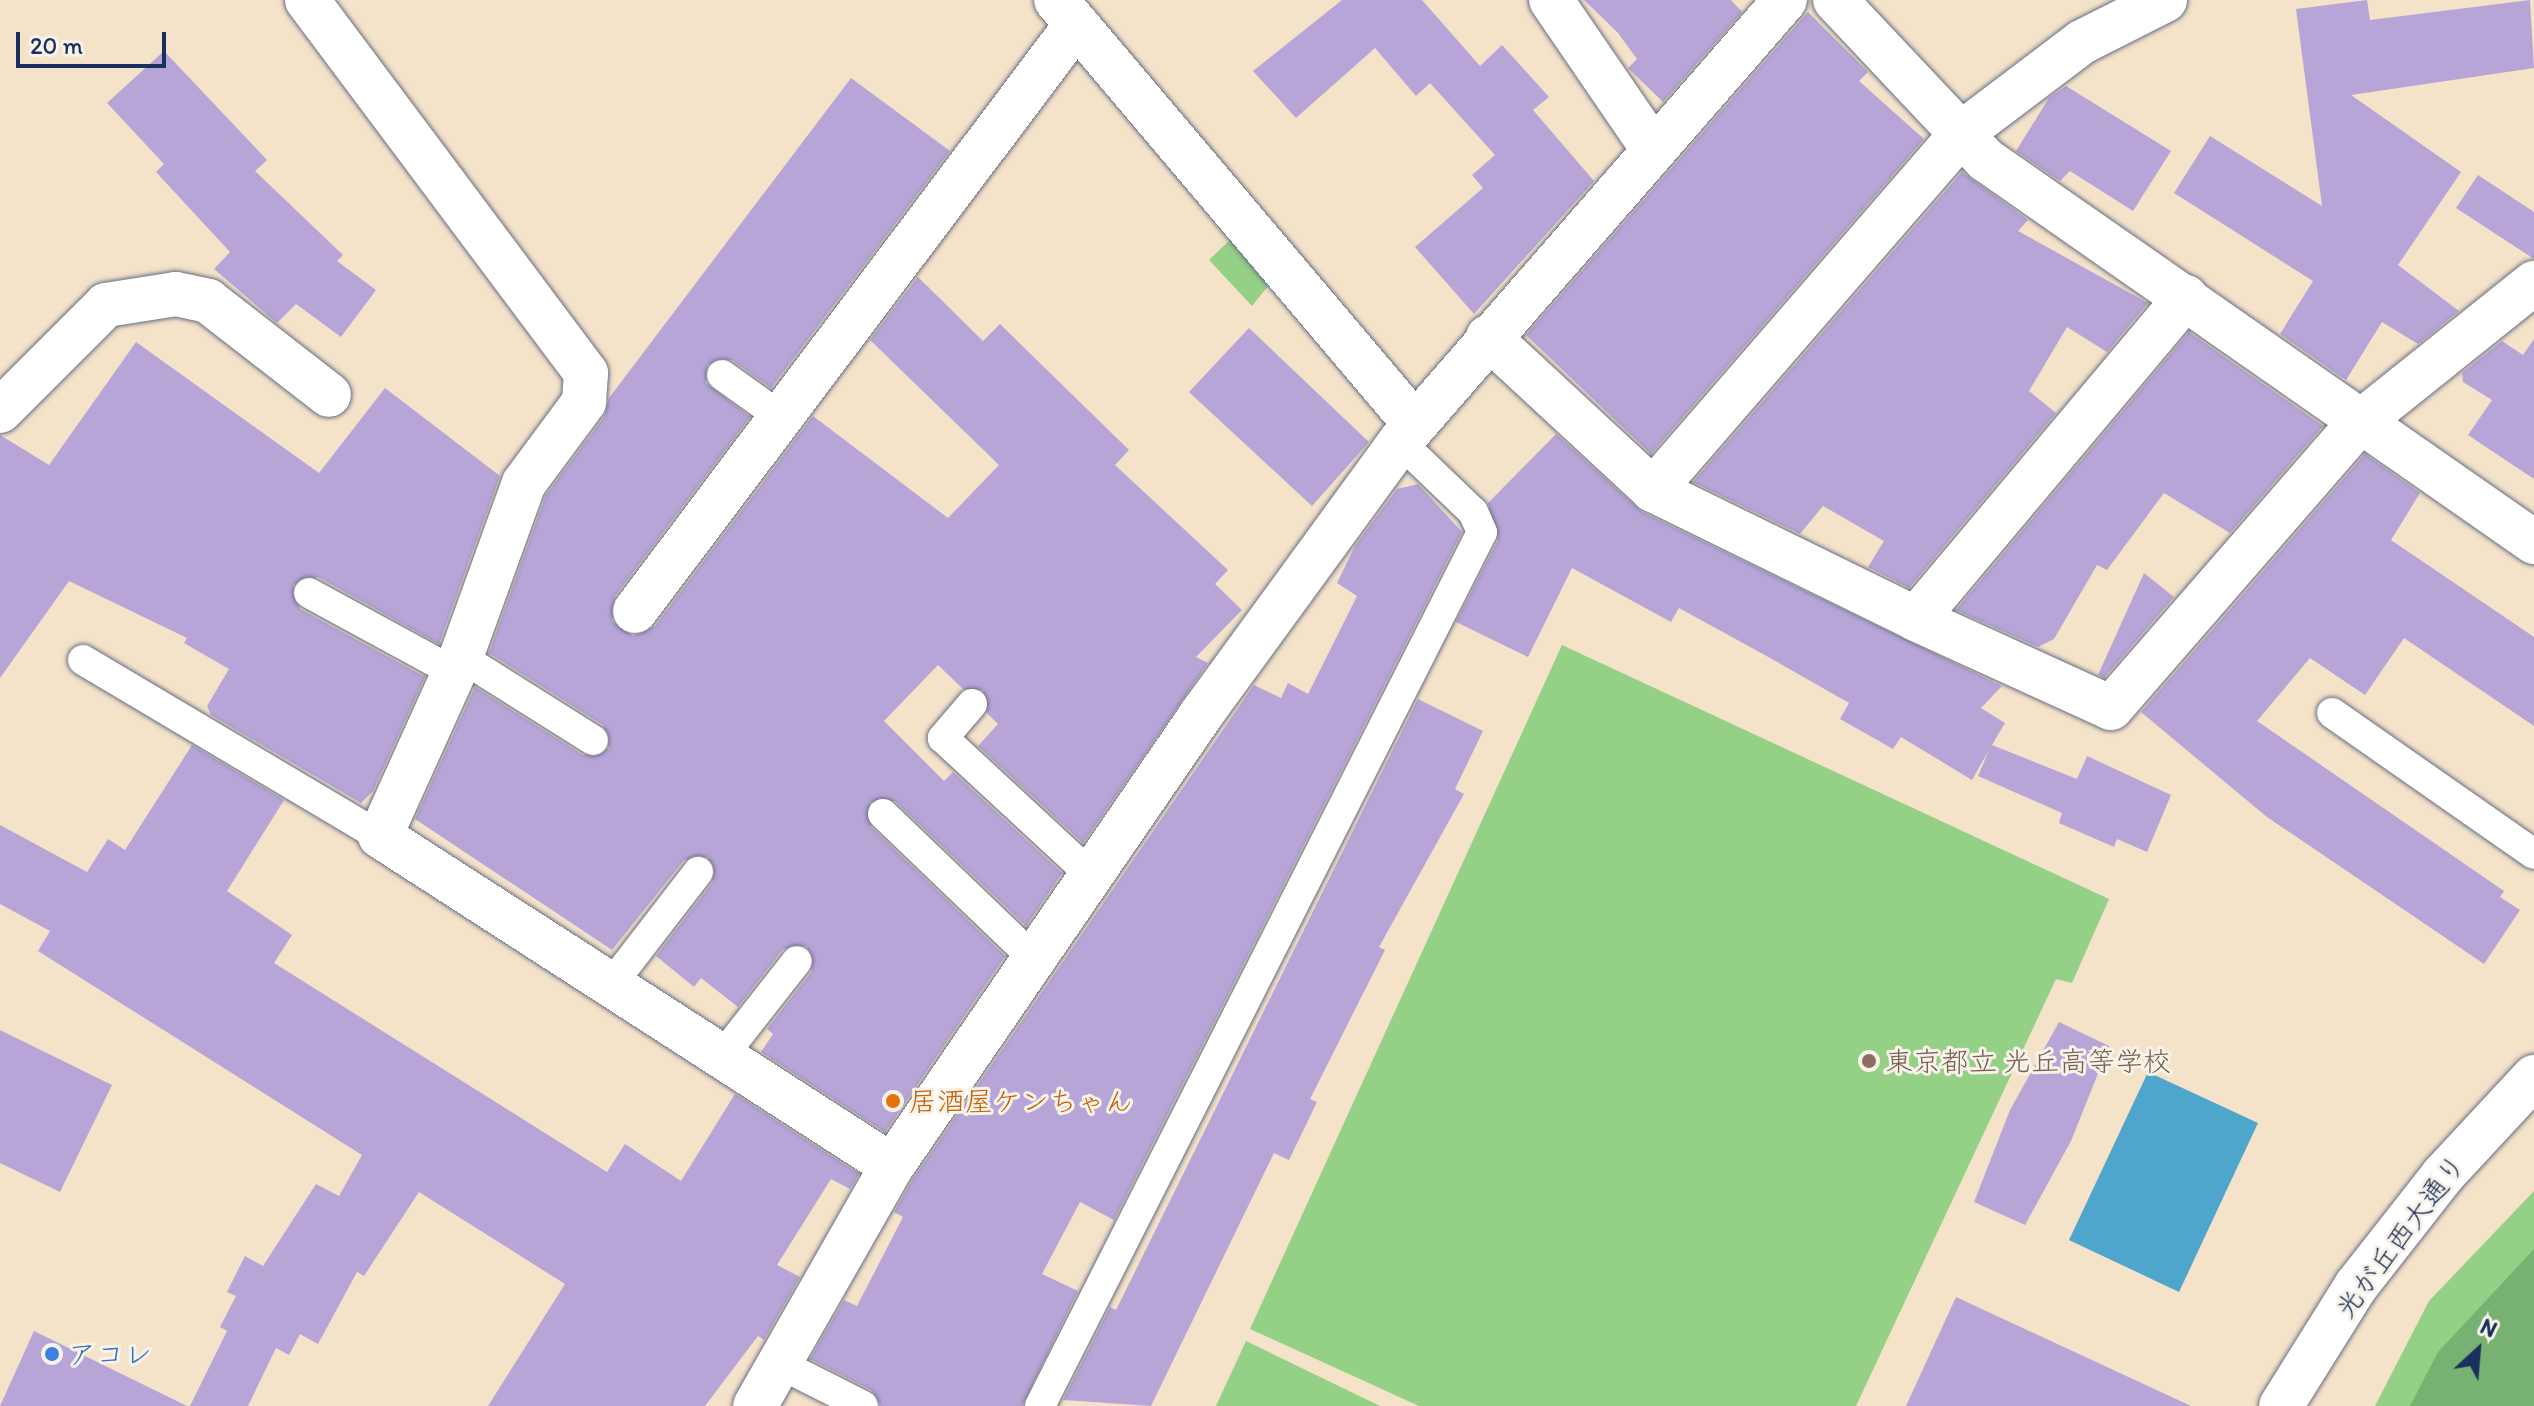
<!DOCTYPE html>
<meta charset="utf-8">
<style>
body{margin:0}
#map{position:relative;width:2534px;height:1406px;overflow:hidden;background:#f4e2c9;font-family:Itim,"Klee One",sans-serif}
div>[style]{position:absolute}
.green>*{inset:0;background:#94d085}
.forest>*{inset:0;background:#77b272}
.water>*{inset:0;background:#4fa6cc}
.building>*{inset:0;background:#b8a5d8}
.roads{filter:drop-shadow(0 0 2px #676e83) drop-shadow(0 0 2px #676e83)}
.service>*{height:30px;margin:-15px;padding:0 15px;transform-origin:15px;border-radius:15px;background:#fff}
.minor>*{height:44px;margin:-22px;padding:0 22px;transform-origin:22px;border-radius:22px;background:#fff}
.tertiary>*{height:44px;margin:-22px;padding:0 22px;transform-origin:22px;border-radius:22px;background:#fff}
.dots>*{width:22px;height:22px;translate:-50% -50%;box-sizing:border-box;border:4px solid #f7f3e8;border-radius:50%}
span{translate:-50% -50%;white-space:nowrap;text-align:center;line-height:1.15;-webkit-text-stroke:6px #f7f3e8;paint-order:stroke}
.education-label{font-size:28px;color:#785e54}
.left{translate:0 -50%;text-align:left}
.food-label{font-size:28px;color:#c56008}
.street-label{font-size:28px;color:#1b2f5e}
.shop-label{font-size:28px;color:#366cbe}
.north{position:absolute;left:2438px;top:1310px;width:80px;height:80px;-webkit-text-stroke:6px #f7f3e8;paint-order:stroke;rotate:26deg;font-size:22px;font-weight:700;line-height:32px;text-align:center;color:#1b2f5e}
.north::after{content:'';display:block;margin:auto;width:28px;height:36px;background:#1b2f5e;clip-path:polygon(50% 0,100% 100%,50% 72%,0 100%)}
.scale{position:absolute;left:16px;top:32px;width:150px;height:36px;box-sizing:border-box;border:4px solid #1b2f5e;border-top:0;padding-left:10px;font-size:24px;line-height:28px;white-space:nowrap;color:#1b2f5e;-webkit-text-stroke:6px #f7f3e8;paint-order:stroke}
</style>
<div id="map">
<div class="green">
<div style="clip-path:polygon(1236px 234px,1273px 280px,1252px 306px,1209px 260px)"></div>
<div style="clip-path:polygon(1562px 645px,2109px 899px,2072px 983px,2056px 979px,1856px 1406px,1419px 1406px,1250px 1329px)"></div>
<div style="clip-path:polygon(2534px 1191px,2534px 1406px,2375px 1406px,2429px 1301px)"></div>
<div style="clip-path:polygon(1246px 1341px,1380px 1406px,1216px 1406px)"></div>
</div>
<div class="forest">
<div style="clip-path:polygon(2534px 1249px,2534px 1406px,2410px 1406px,2438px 1352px)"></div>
</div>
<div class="water">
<div style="clip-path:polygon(2148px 1072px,2258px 1123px,2179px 1292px,2069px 1240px)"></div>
</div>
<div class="building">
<div style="clip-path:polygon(1342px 0,1422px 0,1480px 66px,1502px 45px,1549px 97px,1533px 110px,1594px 181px,1474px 314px,1415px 247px,1483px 188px,1472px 175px,1495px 155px,1430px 83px,1416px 96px,1375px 48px,1296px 118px,1253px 71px)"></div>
<div style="clip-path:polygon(1584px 0,1731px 0,1742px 12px,1663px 102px,1628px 68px,1637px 59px,1618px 33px)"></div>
<div style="clip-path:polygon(2367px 0,2370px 20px,2530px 0,2534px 68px,2351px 95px,2461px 172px,2398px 265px,2459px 311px,2418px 344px,2382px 322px,2346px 380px,2280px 334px,2313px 281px,2174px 193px,2210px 136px,2322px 206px,2296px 9px)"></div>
<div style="clip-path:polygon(1808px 12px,1868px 72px,1859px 81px,1924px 139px,1651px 454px,1526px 335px)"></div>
<div style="clip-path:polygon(164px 51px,267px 160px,255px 171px,343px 255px,337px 261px,376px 290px,341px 337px,296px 304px,277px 323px,214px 269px,230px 252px,156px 172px,164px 164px,107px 103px)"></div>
<div style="clip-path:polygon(851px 78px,950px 151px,771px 388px,732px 360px,708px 364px,706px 383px,750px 417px,615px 596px,612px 621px,633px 636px,655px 626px,813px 416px,948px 518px,999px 465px,870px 340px,918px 277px,983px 341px,1000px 324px,1129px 450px,1115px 465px,1228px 570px,1215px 584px,1242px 610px,1196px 657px,1208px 663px,1083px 843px,978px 746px,998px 724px,987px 713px,983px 690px,963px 689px,938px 665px,884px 721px,944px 781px,953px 772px,1062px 873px,1026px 926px,895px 801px,870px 802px,871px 827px,1005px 956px,885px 1132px,761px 1052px,773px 1034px,767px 1029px,812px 971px,807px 946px,783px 949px,738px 1007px,701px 978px,694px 987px,656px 956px,713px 882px,708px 857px,684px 860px,612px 950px,415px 819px,475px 687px,583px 755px,609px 749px,603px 725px,489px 653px,546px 495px,604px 417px,609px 398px)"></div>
<div style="clip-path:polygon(2066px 86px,2171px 151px,2133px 211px,2070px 171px,2060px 181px,2016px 151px,2049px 98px)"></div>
<div style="clip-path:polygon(1962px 172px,2028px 220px,2018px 231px,2148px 303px,2107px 352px,2067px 327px,2029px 391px,2056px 413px,1909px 588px,1868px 567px,1884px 541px,1823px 506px,1800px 534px,1693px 482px)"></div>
<div style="clip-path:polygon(2478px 175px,2534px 212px,2534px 259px,2456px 208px)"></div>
<div style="clip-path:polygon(1249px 328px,1369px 442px,1312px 506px,1189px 392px)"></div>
<div style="clip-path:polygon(2189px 332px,2323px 426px,2230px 533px,2164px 493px,2107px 570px,2097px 565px,2054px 639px,2038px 647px,1956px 610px)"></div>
<div style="clip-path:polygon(2534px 339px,2534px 479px,2468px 435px,2492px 400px,2463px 382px,2462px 373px,2502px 341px,2523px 355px)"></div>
<div style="clip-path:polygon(136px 342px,319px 473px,385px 388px,500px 476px,439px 644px,318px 577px,293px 585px,300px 609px,425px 677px,373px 791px,361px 803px,211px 715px,207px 706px,229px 669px,184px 643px,187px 638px,69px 581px,0 678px,0 435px,49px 465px)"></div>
<div style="clip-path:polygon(1556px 434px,1642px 512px,2002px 686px,1981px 708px,2005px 723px,1992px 745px,2077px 779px,2087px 756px,2171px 795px,2147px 852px,2117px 839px,2114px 847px,2059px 823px,2062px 813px,1978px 776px,1989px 750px,1972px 780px,1901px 737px,1893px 749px,1840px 719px,1849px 703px,1772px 659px,1679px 608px,1671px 622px,1572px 568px,1528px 657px,1456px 622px,1498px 540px,1488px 503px)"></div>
<div style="clip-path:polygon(2365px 454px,2420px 493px,2391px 540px,2534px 637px,2534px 726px,2404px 638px,2365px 695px,2310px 658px,2257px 721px,2504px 891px,2500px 897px,2520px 910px,2484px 964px,2267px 817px,2141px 712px)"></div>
<div style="clip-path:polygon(1418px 484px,1462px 532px,1114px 1220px,1080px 1202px,1042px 1274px,1078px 1291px,1022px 1406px,881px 1406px,871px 1390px,810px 1359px,844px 1300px,857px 1306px,903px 1217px,894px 1212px,913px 1179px,1254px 685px,1281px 698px,1288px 683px,1308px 694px,1357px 596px,1337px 583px,1355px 546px,1397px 489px)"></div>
<div style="clip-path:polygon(2144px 573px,2174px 597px,2104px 678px,2098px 675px)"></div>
<div style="clip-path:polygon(1418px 699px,1483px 731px,1455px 789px,1464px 794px,1379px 947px,1385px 950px,1310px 1099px,1317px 1102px,1289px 1160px,1274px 1153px,1151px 1406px,1063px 1400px,1110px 1307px,1116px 1310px)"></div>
<div style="clip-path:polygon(192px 745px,284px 800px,227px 891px,292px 935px,274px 963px,607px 1172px,625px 1144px,681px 1181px,735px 1094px,859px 1174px,850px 1189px,831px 1179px,777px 1265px,800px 1277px,764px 1340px,758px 1336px,705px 1406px,488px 1406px,565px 1284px,419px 1192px,364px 1276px,357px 1272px,318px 1344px,300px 1334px,289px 1355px,276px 1348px,248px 1406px,190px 1406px,227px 1331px,220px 1327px,236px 1296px,227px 1292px,245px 1256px,263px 1266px,316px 1184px,339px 1196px,362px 1155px,38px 951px,50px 931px,0 904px,0 825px,87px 872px,108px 839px,125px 850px)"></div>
<div style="clip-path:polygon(2059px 1022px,2109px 1046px,2071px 1141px,2025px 1225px,1974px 1202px,2010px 1110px)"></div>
<div style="clip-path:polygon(0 1030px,112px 1085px,60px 1192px,0 1163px)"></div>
<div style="clip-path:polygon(1956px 1297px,2191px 1406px,1906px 1406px)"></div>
<div style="clip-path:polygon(34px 1331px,187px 1406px,0 1406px)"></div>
</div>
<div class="roads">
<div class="service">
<div style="left:722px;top:375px;width:74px;rotate:35.6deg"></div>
<div style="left:309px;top:593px;width:165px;rotate:28.6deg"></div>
<div style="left:461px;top:657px;width:156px;rotate:32.2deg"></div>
<div style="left:83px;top:660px;width:345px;rotate:30.7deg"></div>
<div style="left:972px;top:704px;width:45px;rotate:130.5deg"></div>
<div style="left:943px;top:738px;width:202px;rotate:42.8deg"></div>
<div style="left:2332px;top:713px;width:246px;rotate:34.9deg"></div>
<div style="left:883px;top:814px;width:211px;rotate:43.8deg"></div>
<div style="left:614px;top:981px;width:138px;rotate:-52.4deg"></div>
<div style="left:724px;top:1054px;width:118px;rotate:-51.9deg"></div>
<div style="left:780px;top:1364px;width:93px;rotate:26.8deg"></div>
<div style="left:1040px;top:1406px;width:979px;rotate:-63.17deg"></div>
<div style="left:1482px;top:532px;width:22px;rotate:-114deg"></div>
<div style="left:1473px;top:512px;width:101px;rotate:-136.2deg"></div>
</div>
<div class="minor">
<div style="left:307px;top:0;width:466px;rotate:53.2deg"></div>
<div style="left:586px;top:373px;width:29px;rotate:94deg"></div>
<div style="left:584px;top:402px;width:101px;rotate:126.5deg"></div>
<div style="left:524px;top:483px;width:185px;rotate:109.9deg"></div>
<div style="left:461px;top:657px;width:196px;rotate:114.3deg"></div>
<div style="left:380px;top:836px;width:609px;rotate:32.8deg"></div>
<div style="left:1056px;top:0;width:554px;rotate:49.76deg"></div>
<div style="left:1551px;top:0;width:177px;rotate:55.6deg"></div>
<div style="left:1835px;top:0;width:220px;rotate:46.7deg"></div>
<div style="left:1986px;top:160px;width:668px;rotate:34.88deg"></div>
<div style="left:2186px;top:297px;width:420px;rotate:130deg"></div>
<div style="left:1916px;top:619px;width:214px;rotate:24.5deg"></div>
<div style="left:2111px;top:708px;width:376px;rotate:-49deg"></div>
<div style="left:2358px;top:424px;width:226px;rotate:-38.7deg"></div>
<div style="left:1488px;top:337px;width:225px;rotate:42.8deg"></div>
<div style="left:1653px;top:490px;width:474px;rotate:-49.1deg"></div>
<div style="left:1963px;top:132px;width:149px;rotate:-37.1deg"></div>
<div style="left:2082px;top:42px;width:93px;rotate:-26.8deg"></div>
<div style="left:0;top:411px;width:150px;rotate:-45deg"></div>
<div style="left:106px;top:305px;width:71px;rotate:-8.9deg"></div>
<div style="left:176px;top:294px;width:33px;rotate:12deg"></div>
<div style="left:208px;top:301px;width:153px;rotate:37.8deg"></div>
<div style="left:1653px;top:490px;width:293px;rotate:26.1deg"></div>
<div style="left:635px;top:611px;width:733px;rotate:-53.04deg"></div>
<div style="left:755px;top:1406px;width:276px;rotate:-60.3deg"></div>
<div style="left:892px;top:1166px;width:550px;rotate:-55.59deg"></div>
<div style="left:1203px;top:712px;width:334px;rotate:-53.9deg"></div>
<div style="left:1400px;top:442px;width:586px;rotate:-48.94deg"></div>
</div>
<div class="tertiary">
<div style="left:2281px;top:1406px;width:142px;rotate:-58deg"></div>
<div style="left:2356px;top:1286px;width:141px;rotate:-51.9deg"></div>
<div style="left:2443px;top:1175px;width:134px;rotate:-47.1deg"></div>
</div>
</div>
<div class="dots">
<div style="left:1869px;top:1061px;background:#8d6e63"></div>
<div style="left:893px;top:1101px;background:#e8710a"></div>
<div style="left:52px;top:1354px;background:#3f7fe0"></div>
</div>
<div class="education-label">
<span class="left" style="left:1885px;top:1061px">東京都立 光丘高等学校</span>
</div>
<div class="food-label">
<span class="left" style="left:909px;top:1101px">居酒屋ケンちゃん</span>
</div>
<div class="street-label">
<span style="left:2400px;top:1236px;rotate:-53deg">光が丘西大通り</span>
</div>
<div class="shop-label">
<span class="left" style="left:68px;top:1354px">アコレ</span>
</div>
<div class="north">N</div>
<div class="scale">20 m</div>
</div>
